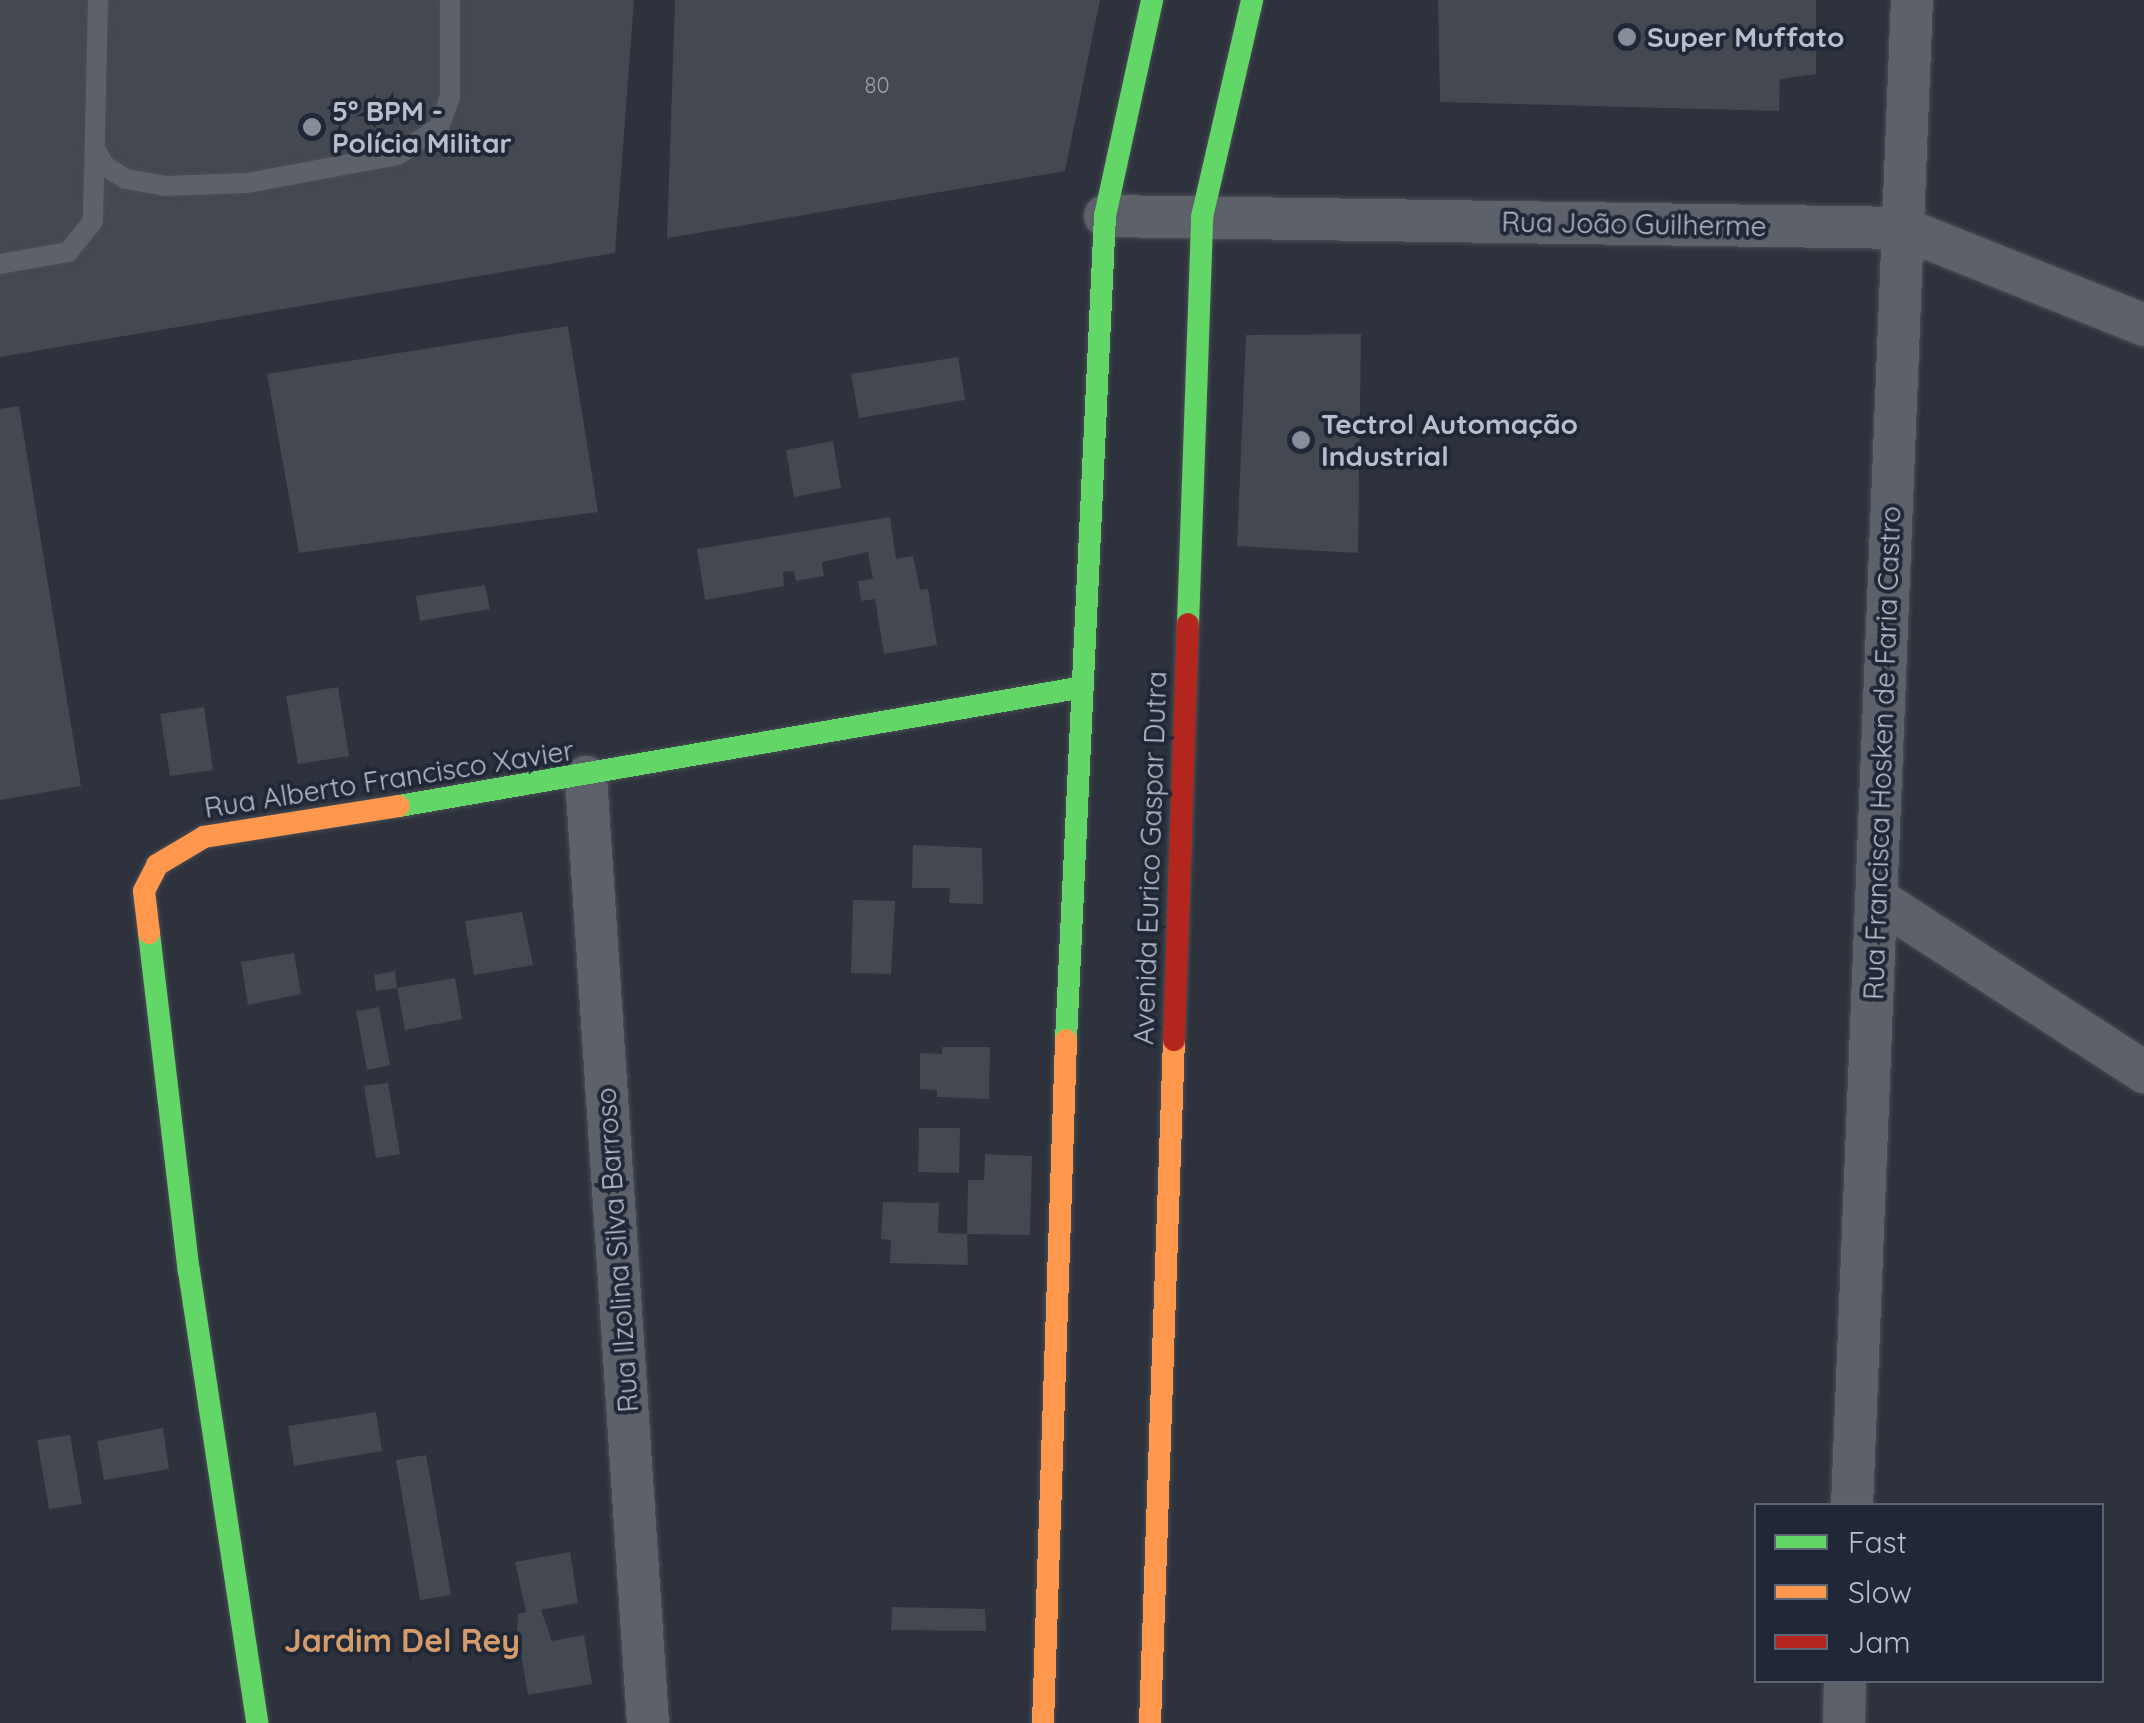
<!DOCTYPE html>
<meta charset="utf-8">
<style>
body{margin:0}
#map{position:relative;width:2144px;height:1723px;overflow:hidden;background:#2d323c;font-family:Quicksand,sans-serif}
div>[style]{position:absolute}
.building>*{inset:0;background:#444850}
.roads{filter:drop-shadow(0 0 2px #494d54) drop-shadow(0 0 2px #494d54)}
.lane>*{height:20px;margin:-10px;padding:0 10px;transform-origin:10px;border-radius:10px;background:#5d6169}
.street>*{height:42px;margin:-21px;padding:0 21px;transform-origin:21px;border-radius:21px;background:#5d6169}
.fast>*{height:22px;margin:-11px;padding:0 11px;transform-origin:11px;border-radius:11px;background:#63d668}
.slow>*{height:22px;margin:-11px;padding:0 11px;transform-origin:11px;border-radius:11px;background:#ff974d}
.jam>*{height:22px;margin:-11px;padding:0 11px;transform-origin:11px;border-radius:11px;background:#b3261e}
.dots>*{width:28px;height:28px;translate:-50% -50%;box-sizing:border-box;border:5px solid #202837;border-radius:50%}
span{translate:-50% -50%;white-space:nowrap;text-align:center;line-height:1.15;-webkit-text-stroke:8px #202837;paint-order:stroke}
.number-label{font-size:22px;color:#9ba1ac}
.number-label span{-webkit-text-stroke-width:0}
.poi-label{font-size:28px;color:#b8bfcb;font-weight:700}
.left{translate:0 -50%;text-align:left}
.street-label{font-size:28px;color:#b8bfcb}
.quarter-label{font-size:32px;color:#d49c6a;font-weight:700}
.legend{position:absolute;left:1754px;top:1503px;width:350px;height:180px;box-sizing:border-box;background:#202837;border:2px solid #5d6472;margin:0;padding:12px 18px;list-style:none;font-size:30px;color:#b8bfcb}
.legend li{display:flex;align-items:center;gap:20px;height:50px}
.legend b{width:50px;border:2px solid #5d6472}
</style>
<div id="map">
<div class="building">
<div style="clip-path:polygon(0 0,634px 0,615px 253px,0 357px)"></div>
<div style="clip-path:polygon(675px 0,1100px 0,1065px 171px,667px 238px)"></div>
<div style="clip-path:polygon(1438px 0,1816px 0,1816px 74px,1780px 79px,1779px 111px,1440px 102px)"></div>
<div style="clip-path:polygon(568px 326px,598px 512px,299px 553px,267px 374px)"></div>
<div style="clip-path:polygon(1361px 334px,1358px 553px,1237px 546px,1246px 335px)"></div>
<div style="clip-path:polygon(958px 357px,965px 400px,859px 418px,851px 374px)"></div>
<div style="clip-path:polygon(19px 406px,81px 786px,0 800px,0 409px)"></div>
<div style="clip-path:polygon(833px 441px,841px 488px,794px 497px,786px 450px)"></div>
<div style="clip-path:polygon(890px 517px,896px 559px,913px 556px,920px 590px,928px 589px,937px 645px,884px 654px,875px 599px,861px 601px,858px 581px,873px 579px,868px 552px,822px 562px,824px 576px,796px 581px,794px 571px,783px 572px,784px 586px,705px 600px,697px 549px)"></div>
<div style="clip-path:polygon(485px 585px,490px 609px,420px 621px,416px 596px)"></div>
<div style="clip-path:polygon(338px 687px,349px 756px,298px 764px,286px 696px)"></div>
<div style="clip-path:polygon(204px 707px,213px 770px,170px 776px,160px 714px)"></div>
<div style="clip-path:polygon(913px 845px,982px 848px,983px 904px,949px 903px,950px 888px,912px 888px)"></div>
<div style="clip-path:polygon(853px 900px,895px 901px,891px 974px,851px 973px)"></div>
<div style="clip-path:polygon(522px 912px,533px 965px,474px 975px,465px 921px)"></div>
<div style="clip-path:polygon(294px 953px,301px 994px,248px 1005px,241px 962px)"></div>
<div style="clip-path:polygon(395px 971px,397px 988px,376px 991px,374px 975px)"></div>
<div style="clip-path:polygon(455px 978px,462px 1019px,405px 1030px,397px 988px)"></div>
<div style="clip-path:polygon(379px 1007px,390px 1065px,367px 1070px,356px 1011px)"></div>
<div style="clip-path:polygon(942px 1047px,990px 1047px,989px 1099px,937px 1097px,937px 1090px,920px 1089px,920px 1053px,942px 1054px)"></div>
<div style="clip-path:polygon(388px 1083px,400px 1154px,376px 1158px,364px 1086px)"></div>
<div style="clip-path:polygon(919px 1128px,960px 1128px,959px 1173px,918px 1172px)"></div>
<div style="clip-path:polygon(985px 1154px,1032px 1156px,1030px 1235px,967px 1234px,968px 1265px,890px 1263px,891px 1240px,881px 1239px,883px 1202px,939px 1203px,938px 1233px,967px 1234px,968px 1180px,984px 1180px)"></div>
<div style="clip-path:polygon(376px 1412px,382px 1451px,294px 1466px,288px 1426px)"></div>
<div style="clip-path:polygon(163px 1428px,169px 1469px,104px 1480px,97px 1441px)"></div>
<div style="clip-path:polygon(70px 1435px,82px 1504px,49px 1509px,37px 1440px)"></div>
<div style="clip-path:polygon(426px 1455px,451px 1595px,420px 1600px,396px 1460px)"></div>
<div style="clip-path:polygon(570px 1552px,578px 1603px,541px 1610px,552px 1641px,584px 1635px,592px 1684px,528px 1695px,517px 1631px,518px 1614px,526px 1612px,515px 1562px)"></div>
<div style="clip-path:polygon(892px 1607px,985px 1609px,986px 1631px,891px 1630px)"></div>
</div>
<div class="roads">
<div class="lane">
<div style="left:96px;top:151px;width:17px;rotate:59deg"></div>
<div style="left:105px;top:166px;width:25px;rotate:32deg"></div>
<div style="left:126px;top:179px;width:39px;rotate:10deg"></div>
<div style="left:164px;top:186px;width:83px;rotate:-2.1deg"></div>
<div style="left:247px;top:183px;width:154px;rotate:-10.5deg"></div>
<div style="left:398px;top:155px;width:50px;rotate:-34.3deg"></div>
<div style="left:439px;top:127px;width:32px;rotate:-70deg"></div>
<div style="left:450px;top:97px;width:97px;rotate:-90deg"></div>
<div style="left:0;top:264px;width:69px;rotate:-10deg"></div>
<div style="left:68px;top:252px;width:40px;rotate:-51deg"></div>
<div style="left:93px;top:221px;width:221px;rotate:-88.7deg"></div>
</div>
<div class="street">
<div style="left:1105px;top:216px;width:797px;rotate:0.86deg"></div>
<div style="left:1902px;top:228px;width:261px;rotate:21.8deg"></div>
<div style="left:586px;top:777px;width:948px;rotate:86.25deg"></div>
<div style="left:1876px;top:898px;width:320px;rotate:33deg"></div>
<div style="left:1852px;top:1506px;width:1507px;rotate:-87.72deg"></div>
<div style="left:1844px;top:1723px;width:43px;rotate:-88.7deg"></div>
</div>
<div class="fast">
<div style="left:1188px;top:624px;width:407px;rotate:-88deg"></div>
<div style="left:1202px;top:217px;width:223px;rotate:-77deg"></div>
<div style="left:399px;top:806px;width:689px;rotate:-9.86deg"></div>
<div style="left:149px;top:933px;width:340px;rotate:83.3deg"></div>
<div style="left:189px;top:1271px;width:457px;rotate:81.4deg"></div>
<div style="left:1066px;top:1040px;width:825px;rotate:-87.29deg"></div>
<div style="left:1105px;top:216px;width:221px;rotate:-77.7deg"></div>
</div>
<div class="slow">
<div style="left:149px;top:933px;width:42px;rotate:-96.8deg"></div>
<div style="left:144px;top:891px;width:29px;rotate:-63deg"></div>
<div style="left:157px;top:865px;width:55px;rotate:-30.8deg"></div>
<div style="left:204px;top:837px;width:197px;rotate:-9deg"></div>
<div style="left:1043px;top:1723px;width:683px;rotate:-88.07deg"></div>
<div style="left:1150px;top:1723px;width:683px;rotate:-87.99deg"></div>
</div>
<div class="jam">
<div style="left:1174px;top:1040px;width:416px;rotate:-88.1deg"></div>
</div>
</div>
<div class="dots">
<div style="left:1627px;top:37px;background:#878e99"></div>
<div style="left:312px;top:127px;background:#878e99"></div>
<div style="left:1301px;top:440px;background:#878e99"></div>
</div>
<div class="number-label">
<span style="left:877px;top:86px">80</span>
</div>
<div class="poi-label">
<span class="left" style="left:1647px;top:37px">Super Muffato</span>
<span class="left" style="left:332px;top:127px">5º BPM -<br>Polícia Militar</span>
<span class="left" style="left:1321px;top:440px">Tectrol Automação<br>Industrial</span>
</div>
<div class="street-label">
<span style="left:1634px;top:224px;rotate:1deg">Rua João Guilherme</span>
<span style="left:1882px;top:753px;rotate:-88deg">Rua Francisca Hosken de Faria Castro</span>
<span style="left:389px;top:779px;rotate:-9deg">Rua Alberto Francisco Xavier</span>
<span style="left:1150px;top:858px;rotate:-88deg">Avenida Eurico Gaspar Dutra</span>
<span style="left:617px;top:1250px;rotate:-94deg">Rua Ilzolina Silva Barroso</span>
</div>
<div class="quarter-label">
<span style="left:402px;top:1640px">Jardim Del Rey</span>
</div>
<ul class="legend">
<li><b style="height:12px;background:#63d668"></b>Fast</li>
<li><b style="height:12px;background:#ff974d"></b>Slow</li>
<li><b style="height:12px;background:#b3261e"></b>Jam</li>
</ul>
</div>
